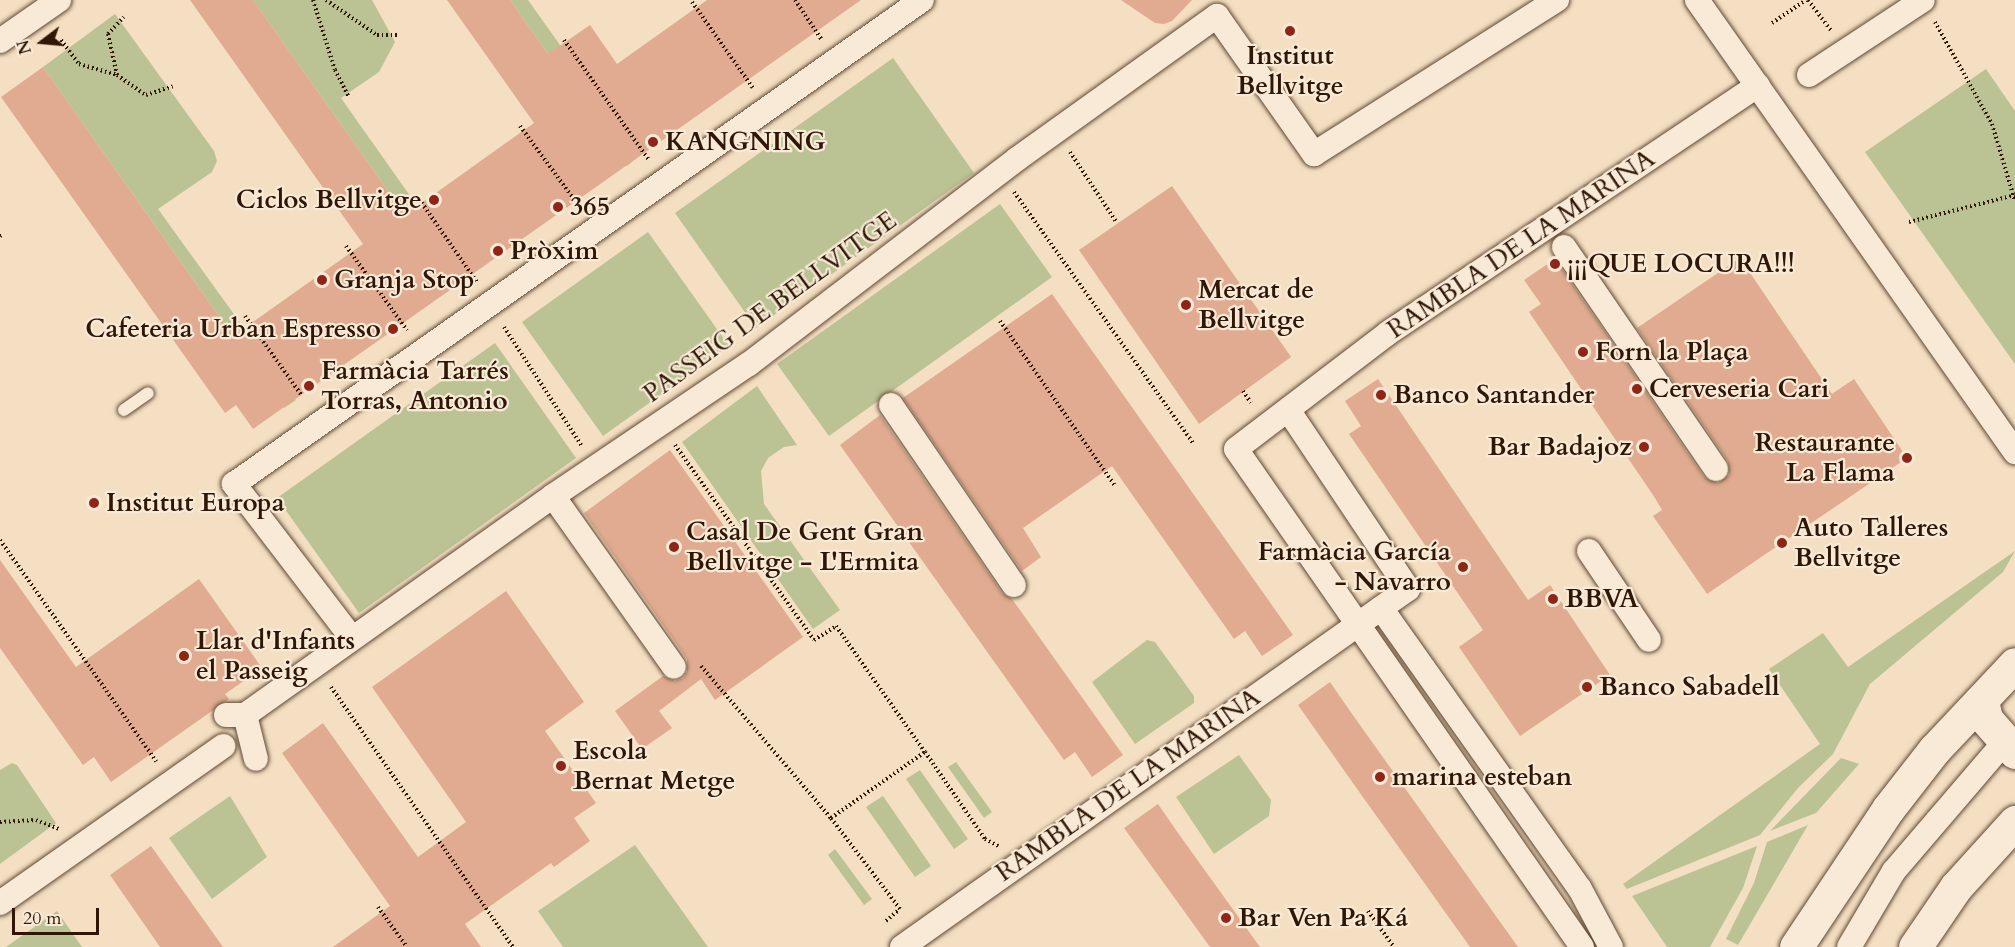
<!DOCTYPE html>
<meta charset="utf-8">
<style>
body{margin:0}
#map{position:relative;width:2015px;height:947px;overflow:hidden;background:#f4dfc2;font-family:Cardo,serif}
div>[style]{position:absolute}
.green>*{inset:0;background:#bbc294}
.building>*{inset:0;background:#e0ab90}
.path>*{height:4px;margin-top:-2px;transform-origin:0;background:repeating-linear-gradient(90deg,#2f1605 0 1.5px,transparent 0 4.5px)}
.roads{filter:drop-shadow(0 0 2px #604834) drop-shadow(0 0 2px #604834)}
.lane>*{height:12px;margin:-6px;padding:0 6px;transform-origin:6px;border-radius:6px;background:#f8ead7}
.street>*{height:24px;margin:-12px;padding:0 12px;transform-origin:12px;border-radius:12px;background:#f8ead7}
.secondary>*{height:33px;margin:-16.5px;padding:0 16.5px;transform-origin:16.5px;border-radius:16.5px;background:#f8ead7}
.dots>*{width:16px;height:16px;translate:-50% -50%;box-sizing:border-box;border:3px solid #f8ead7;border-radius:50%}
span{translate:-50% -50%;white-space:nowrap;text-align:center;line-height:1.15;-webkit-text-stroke:4.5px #f8ead7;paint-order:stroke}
.poi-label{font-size:26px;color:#2f1605;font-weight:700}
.left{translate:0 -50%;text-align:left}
.right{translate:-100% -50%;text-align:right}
.street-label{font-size:26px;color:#2f1605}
.north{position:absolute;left:12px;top:12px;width:60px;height:60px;-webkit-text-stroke:4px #f8ead7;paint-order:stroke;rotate:254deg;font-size:16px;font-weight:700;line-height:24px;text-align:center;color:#2f1605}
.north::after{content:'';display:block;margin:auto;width:21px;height:27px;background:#2f1605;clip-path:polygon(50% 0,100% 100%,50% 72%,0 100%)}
.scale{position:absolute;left:12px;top:908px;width:87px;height:27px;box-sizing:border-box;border:3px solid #2f1605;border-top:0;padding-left:8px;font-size:18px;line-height:21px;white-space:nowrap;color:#2f1605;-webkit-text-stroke:4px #f8ead7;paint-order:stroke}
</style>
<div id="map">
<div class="green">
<div style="clip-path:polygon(253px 0,372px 0,395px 42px,379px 72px,341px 98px,468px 278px,456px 287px)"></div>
<div style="clip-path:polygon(510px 0,528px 0,639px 156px,627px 166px)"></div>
<div style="clip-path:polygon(115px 14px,214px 151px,217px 161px,212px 172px,158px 209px,296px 400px,284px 408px,43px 67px)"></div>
<div style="clip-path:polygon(893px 58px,974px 173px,756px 328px,675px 213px)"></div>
<div style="clip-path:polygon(1986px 69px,2015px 111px,2015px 364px,1865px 152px)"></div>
<div style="clip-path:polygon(1000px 204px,1052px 277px,829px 436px,777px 364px)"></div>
<div style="clip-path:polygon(648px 232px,729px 346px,603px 436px,522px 322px)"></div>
<div style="clip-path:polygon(495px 343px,576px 458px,359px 613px,277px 498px)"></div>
<div style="clip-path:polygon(757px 386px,797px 445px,784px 447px,768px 458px,761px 471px,764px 504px,840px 610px,813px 629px,682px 442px)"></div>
<div style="clip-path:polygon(2015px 551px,2003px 572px,1870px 684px,1833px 754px,1798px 788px,1760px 835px,1627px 889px,1623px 884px,1820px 744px,1769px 669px,1823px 633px,1848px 667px)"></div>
<div style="clip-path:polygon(1147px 640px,1155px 642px,1194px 696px,1194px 703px,1135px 744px,1092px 682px)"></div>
<div style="clip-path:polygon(1239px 755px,1271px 800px,1269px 816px,1214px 854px,1176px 797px)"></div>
<div style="clip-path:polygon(1841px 758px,1859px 764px,1816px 813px,1770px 831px)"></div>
<div style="clip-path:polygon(956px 762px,992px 812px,984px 818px,948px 767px)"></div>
<div style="clip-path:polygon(12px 763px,17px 765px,56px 823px,0 864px,0 770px)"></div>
<div style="clip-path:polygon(920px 770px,968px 839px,954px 849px,906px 779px)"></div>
<div style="clip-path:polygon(230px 796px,267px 857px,212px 899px,169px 838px)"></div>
<div style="clip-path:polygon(883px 796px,931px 866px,915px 877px,866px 807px)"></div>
<div style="clip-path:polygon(1808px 825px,1738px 945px,1726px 939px,1754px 883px,1767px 842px)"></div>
<div style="clip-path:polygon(635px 845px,708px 947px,563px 947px,538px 911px)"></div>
<div style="clip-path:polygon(1757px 846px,1743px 888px,1710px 947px,1667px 947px,1632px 896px)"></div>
<div style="clip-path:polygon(835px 849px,872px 899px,864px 905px,828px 855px)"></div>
<div style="clip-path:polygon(57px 911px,82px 947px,6px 947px)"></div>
</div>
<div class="building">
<div style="clip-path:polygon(190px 0,253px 0,405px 215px,534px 123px,447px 0,510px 0,548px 54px,590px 25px,617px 64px,707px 0,861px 0,253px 429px,236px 405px,225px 413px,1px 97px,43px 67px,233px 336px,363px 244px)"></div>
<div style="clip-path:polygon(1121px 0,1192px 0,1172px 21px,1164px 24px,1155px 23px)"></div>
<div style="clip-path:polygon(1172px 186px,1291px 357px,1199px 424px,1079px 250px)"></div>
<div style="clip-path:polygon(1740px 258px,1832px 394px,1854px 379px,1907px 458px,1707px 594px,1653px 516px,1662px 510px,1655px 498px,1529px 312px,1541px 304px,1524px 280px,1555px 259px,1704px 477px,1718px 483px,1729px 475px,1728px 461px,1637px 328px)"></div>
<div style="clip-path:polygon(1052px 294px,1293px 635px,1262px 656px,1245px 631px,1234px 639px,1112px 466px,1023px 528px,1041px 557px,1022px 571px,903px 398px)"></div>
<div style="clip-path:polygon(1378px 379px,1528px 600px,1550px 585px,1610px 675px,1520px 736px,1459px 647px,1483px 630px,1349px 434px,1361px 426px,1345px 401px)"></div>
<div style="clip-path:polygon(880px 415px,1002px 593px,1012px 599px,1123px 755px,1092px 777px,1075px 752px,1064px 760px,840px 445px)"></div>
<div style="clip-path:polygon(670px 450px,803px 637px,715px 700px,701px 679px,659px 711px,672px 728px,642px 749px,615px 711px,663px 676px,675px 681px,683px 678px,687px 672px,687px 659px,584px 513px)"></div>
<div style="clip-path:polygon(0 560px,76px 667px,199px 579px,262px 668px,225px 694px,229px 699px,111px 782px,94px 757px,83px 765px,0 648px)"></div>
<div style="clip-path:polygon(506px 591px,584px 702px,545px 731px,596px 803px,574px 818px,590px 841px,554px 867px,551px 863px,465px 924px,481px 947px,333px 947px,390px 906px,282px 753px,323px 723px,418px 857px,466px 822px,372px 687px)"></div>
<div style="clip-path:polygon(1330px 682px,1350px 711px,1518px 947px,1470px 947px,1355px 786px,1298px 705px)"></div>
<div style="clip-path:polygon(1158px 804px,1178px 833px,1260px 947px,1210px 947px,1124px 828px)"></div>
<div style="clip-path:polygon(151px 846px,223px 947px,160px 947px,110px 875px)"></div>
</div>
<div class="path">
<div style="left:313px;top:0;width:73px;rotate:72.6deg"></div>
<div style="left:335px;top:70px;width:31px;rotate:63deg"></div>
<div style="left:326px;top:0;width:62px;rotate:34.5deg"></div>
<div style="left:377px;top:35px;width:21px"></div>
<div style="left:795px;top:0;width:48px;rotate:56deg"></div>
<div style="left:1808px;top:0;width:39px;rotate:53deg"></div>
<div style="left:692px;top:2px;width:105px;rotate:54.7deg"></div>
<div style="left:1935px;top:22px;width:117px;rotate:60.8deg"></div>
<div style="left:1992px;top:124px;width:80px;rotate:73.4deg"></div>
<div style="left:1772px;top:23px;width:41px;rotate:-34.1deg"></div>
<div style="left:61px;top:40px;width:30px;rotate:53deg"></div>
<div style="left:79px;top:64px;width:40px;rotate:16deg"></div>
<div style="left:117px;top:75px;width:42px;rotate:-102.4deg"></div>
<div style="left:108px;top:34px;width:23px;rotate:-47deg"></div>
<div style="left:564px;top:40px;width:147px;rotate:54.7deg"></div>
<div style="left:117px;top:75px;width:35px;rotate:35deg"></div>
<div style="left:146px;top:95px;width:28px;rotate:-18deg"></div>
<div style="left:520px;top:126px;width:94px;rotate:53.6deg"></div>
<div style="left:1070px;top:152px;width:85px;rotate:56.5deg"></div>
<div style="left:1014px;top:192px;width:310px;rotate:54.5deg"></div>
<div style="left:419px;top:199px;width:101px;rotate:55.1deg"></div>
<div style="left:1909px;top:222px;width:109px;rotate:-14.3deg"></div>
<div style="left:0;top:236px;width:4px;rotate:-27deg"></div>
<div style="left:346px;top:246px;width:104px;rotate:54deg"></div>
<div style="left:245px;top:316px;width:98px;rotate:54.5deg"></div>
<div style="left:1000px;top:321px;width:201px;rotate:55.1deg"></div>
<div style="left:504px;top:327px;width:142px;rotate:56.8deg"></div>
<div style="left:1243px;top:391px;width:14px;rotate:56deg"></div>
<div style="left:675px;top:445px;width:239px;rotate:54.5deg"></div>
<div style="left:814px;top:640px;width:26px;rotate:-32deg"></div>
<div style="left:836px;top:626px;width:154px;rotate:54.8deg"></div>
<div style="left:0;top:540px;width:271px;rotate:54.8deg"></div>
<div style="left:701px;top:666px;width:200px;rotate:49.5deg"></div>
<div style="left:331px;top:687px;width:317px;rotate:55deg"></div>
<div style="left:0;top:822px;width:36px;rotate:-3deg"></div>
<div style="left:36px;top:820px;width:26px;rotate:21deg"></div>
<div style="left:378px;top:907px;width:49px;rotate:54.1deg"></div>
<div style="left:1368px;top:911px;width:44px;rotate:54.2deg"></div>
<div style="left:886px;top:921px;width:18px;rotate:-41deg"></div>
<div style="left:900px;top:909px;width:114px;rotate:-127.2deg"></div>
<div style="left:831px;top:818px;width:115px;rotate:-35.1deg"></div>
<div style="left:925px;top:752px;width:106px;rotate:55.4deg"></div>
<div style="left:985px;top:839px;width:15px;rotate:28deg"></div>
</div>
<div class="roads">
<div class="lane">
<div style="left:124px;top:410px;width:29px;rotate:-35deg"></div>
</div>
<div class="street">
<div style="left:1697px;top:0;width:553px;rotate:54.87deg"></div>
<div style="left:0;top:41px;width:72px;rotate:-34.8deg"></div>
<div style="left:1809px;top:75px;width:136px;rotate:-33.3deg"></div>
<div style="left:1564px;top:247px;width:269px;rotate:55.6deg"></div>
<div style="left:891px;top:405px;width:218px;rotate:55.7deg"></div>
<div style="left:553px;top:496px;width:209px;rotate:54.7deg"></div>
<div style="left:1589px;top:551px;width:107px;rotate:56deg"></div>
<div style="left:1381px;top:608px;width:344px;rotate:54.7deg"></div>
<div style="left:1580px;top:889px;width:66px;rotate:61.9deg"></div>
<div style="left:351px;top:637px;width:193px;rotate:-127.4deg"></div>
<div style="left:234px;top:484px;width:841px;rotate:-35.13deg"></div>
<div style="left:226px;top:715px;width:19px"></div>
<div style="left:245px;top:715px;width:378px;rotate:-35.4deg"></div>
<div style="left:553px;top:496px;width:236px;rotate:-34deg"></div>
<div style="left:749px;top:364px;width:337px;rotate:-37.4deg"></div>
<div style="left:1017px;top:159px;width:246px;rotate:-35.6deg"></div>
<div style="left:1217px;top:16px;width:169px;rotate:54.9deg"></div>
<div style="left:1314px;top:154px;width:288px;rotate:-32.4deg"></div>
<div style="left:245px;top:715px;width:45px;rotate:76deg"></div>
<div style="left:0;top:903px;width:273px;rotate:-35.1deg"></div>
<div style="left:902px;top:947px;width:620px;rotate:-35.28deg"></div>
<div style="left:1408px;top:589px;width:214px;rotate:-123.8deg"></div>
<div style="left:1582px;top:947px;width:606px;rotate:-124.79deg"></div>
<div style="left:1236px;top:449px;width:191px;rotate:-37.3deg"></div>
<div style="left:1388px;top:333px;width:445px;rotate:-33.8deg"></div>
<div style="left:1849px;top:947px;width:88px;rotate:-59.4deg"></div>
<div style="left:1894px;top:871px;width:155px;rotate:-49.4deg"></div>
</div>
<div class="secondary">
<div style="left:1982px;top:701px;width:18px;rotate:77deg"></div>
<div style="left:1986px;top:719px;width:44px;rotate:48.7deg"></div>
<div style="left:1796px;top:947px;width:166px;rotate:-56.3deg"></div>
<div style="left:1888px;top:809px;width:75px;rotate:-52.1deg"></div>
<div style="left:1934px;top:750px;width:118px;rotate:-46.7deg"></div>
<div style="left:1915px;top:947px;width:73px;rotate:-55.7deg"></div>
<div style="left:1956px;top:887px;width:88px;rotate:-47.8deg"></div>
</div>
</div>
<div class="dots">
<div style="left:1290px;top:31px;background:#8f2418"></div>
<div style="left:653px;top:142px;background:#8f2418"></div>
<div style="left:434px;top:200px;background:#8f2418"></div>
<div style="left:558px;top:207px;background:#8f2418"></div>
<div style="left:498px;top:251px;background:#8f2418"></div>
<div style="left:1555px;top:264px;background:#8f2418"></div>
<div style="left:322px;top:280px;background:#8f2418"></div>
<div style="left:1186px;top:305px;background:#8f2418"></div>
<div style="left:393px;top:329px;background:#8f2418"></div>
<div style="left:1583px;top:352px;background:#8f2418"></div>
<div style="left:309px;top:386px;background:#8f2418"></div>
<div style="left:1637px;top:389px;background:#8f2418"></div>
<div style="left:1381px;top:395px;background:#8f2418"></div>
<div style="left:1644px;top:447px;background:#8f2418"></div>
<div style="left:1907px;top:458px;background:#8f2418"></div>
<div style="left:94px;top:503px;background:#8f2418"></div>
<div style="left:1782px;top:543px;background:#8f2418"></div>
<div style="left:674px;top:547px;background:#8f2418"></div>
<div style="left:1463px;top:567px;background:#8f2418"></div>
<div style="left:1553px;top:599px;background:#8f2418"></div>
<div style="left:184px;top:656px;background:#8f2418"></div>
<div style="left:1587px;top:687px;background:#8f2418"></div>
<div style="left:561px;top:766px;background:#8f2418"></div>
<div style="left:1380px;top:777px;background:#8f2418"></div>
<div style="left:1226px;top:918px;background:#8f2418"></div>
</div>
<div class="poi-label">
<span style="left:1290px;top:71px">Institut<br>Bellvitge</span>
<span class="left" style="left:665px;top:142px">KANGNING</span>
<span class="right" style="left:422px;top:200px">Ciclos Bellvitge</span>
<span class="left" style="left:570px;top:207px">365</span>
<span class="left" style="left:510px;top:251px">Pròxim</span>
<span class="left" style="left:1567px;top:264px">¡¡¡QUE LOCURA!!!</span>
<span class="left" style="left:334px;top:280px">Granja Stop</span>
<span class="left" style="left:1198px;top:305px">Mercat de<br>Bellvitge</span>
<span class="right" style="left:381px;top:329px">Cafeteria Urban Espresso</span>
<span class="left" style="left:1595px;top:352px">Forn la Plaça</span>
<span class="left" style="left:321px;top:386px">Farmàcia Tarrés<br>Torras, Antonio</span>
<span class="left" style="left:1649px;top:389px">Cerveseria Cari</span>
<span class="left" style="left:1393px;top:395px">Banco Santander</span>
<span class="right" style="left:1895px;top:458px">Restaurante<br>La Flama</span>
<span class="right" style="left:1632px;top:447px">Bar Badajoz</span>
<span class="left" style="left:106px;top:503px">Institut Europa</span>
<span class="left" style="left:1794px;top:543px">Auto Talleres<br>Bellvitge</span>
<span class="left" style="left:686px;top:547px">Casal De Gent Gran<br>Bellvitge - L'Ermita</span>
<span class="right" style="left:1451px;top:567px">Farmàcia García<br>- Navarro</span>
<span class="left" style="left:1565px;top:599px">BBVA</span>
<span class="left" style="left:196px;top:656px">Llar d'Infants<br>el Passeig</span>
<span class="left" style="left:1599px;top:687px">Banco Sabadell</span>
<span class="left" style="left:573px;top:766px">Escola<br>Bernat Metge</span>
<span class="left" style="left:1392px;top:777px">marina esteban</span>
<span class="left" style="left:1238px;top:918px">Bar Ven Pa Ká</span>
</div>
<div class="street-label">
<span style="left:1521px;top:244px;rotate:-34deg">RAMBLA DE LA MARINA</span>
<span style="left:770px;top:307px;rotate:-36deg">PASSEIG DE BELLVITGE</span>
<span style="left:1128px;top:785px;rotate:-35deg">RAMBLA DE LA MARINA</span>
</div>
<div class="north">N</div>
<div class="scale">20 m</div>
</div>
